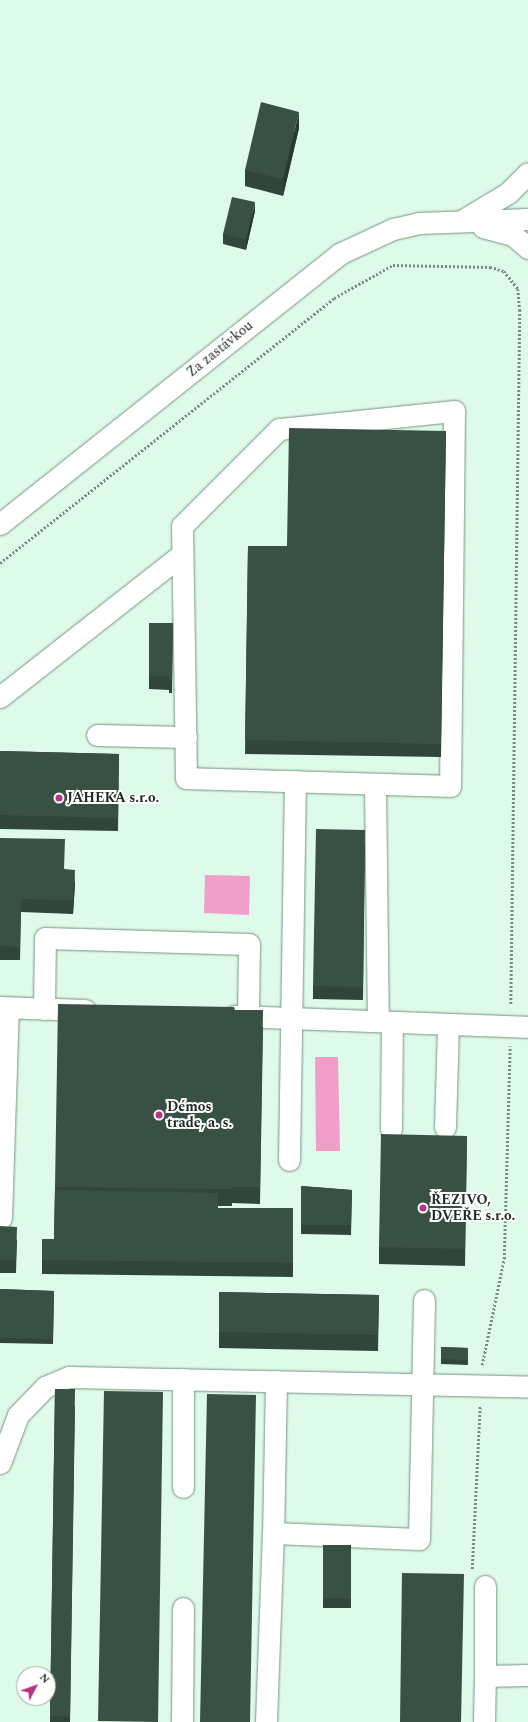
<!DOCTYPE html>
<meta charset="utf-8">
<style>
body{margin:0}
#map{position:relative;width:528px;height:1722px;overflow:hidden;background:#defaea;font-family:Spectral,serif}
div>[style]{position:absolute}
.water>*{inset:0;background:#f09fc9}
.path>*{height:2.5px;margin-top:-1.25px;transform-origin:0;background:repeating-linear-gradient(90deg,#798b81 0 2px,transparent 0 4px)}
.roads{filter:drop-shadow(0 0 1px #799385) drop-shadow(0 0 1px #799385)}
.minor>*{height:21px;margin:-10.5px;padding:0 10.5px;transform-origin:10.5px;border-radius:10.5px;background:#fff}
.wall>*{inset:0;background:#31463a}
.shaded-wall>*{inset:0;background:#283930}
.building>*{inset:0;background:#395144}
.dots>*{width:11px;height:11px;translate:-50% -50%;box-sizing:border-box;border:2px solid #fff;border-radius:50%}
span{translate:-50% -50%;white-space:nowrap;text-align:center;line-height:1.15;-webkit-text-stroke:4px #fff;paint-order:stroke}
.street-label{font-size:14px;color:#212b25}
.poi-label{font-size:14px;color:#212b25;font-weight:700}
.left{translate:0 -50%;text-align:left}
.north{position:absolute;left:16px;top:1666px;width:40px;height:40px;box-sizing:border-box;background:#fff;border:1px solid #a6aaa8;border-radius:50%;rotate:49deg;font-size:11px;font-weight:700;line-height:16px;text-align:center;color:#212b25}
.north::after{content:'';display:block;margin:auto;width:14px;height:18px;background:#b43583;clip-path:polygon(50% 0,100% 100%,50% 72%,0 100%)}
</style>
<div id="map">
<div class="water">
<div style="clip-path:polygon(205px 875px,250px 876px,249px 915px,204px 913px)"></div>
<div style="clip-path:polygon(315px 1057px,338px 1057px,340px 1151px,316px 1151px)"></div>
</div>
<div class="path">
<div style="left:0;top:563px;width:426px;rotate:-38.4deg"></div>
<div style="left:334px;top:298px;width:68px;rotate:-29.2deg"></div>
<div style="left:393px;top:265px;width:97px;rotate:1.2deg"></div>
<div style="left:490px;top:267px;width:15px;rotate:16deg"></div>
<div style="left:504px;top:271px;width:23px;rotate:52deg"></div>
<div style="left:518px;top:289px;width:21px;rotate:85deg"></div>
<div style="left:520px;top:310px;width:695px;rotate:90.74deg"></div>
<div style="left:482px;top:1365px;width:108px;rotate:-78.3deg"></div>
<div style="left:504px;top:1259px;width:213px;rotate:-88.4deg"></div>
<div style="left:472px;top:1569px;width:163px;rotate:-87.2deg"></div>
</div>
<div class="roads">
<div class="minor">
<div style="left:463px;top:220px;width:52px;rotate:-31deg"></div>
<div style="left:508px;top:193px;width:28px;rotate:-45deg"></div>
<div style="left:483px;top:227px;width:31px;rotate:15deg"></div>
<div style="left:513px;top:235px;width:20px;rotate:41deg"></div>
<div style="left:454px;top:411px;width:375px;rotate:90.6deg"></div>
<div style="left:450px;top:786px;width:264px;rotate:-178.3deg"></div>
<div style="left:186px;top:778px;width:252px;rotate:-90.9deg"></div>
<div style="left:182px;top:526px;width:137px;rotate:-45deg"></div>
<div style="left:279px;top:429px;width:176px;rotate:-5.9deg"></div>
<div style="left:0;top:524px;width:433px;rotate:-38.5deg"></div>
<div style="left:339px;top:254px;width:60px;rotate:-24.8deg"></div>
<div style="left:393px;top:229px;width:27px;rotate:-13deg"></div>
<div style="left:419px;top:223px;width:109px;rotate:-2.1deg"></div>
<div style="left:0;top:697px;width:230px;rotate:-38.1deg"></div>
<div style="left:97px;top:735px;width:89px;rotate:1.3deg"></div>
<div style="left:375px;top:784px;width:237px;rotate:89.3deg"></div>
<div style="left:0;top:1007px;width:85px;rotate:2deg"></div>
<div style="left:44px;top:1009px;width:71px;rotate:-89.2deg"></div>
<div style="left:45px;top:938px;width:204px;rotate:1.7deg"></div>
<div style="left:249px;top:944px;width:72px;rotate:90.8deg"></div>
<div style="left:234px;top:1016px;width:294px;rotate:2.1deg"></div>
<div style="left:445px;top:1127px;width:103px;rotate:-88.3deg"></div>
<div style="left:391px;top:1129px;width:107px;rotate:-89.5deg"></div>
<div style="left:289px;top:1160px;width:379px;rotate:-89.1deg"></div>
<div style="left:1px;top:1218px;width:210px;rotate:-88.1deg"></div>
<div style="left:276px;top:1381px;width:152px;rotate:91.1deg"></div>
<div style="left:273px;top:1533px;width:146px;rotate:2.4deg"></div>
<div style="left:419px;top:1539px;width:239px;rotate:-88.8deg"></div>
<div style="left:0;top:1463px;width:51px;rotate:-69.4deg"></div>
<div style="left:18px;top:1415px;width:39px;rotate:-46deg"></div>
<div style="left:45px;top:1387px;width:26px;rotate:-23deg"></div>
<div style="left:69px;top:1377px;width:459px;rotate:1.2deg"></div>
<div style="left:183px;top:1487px;width:108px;rotate:-90deg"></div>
<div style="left:485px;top:1586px;width:90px;rotate:90deg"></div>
<div style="left:485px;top:1676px;width:43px;rotate:-1.3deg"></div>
<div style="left:182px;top:1722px;width:114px;rotate:-89.5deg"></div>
<div style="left:266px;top:1722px;width:189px;rotate:-87.9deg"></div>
<div style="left:484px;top:1722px;width:46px;rotate:-88.8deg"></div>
</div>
</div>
<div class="wall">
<div style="clip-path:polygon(299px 128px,283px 196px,245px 186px,245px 170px)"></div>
<div style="clip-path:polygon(255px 211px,246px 250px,223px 244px,223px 234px)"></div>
<div style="clip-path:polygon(446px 431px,441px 757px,245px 754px,248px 546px,287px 546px)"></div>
<div style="clip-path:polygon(149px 623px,173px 623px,172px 693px,169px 693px,169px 690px,149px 689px)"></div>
<div style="clip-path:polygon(0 751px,119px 754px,118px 831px,0 829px)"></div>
<div style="clip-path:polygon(0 838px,65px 869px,75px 883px,73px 914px,21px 912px,20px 960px,0 960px)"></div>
<div style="clip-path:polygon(365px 843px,363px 1000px,313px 999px,313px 986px)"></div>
<div style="clip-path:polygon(235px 1010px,263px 1027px,260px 1204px,232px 1203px,232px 1206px,218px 1206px,218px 1208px,293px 1208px,293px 1277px,42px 1274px,42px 1239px,54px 1239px,55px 1187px)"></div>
<div style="clip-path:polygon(467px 1136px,465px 1266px,379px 1264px,379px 1247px)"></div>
<div style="clip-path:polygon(301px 1186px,352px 1190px,351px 1235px,301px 1234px)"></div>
<div style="clip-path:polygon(0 1226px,17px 1240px,16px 1273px,0 1273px)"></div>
<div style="clip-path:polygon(0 1289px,54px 1291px,53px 1344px,0 1343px)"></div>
<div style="clip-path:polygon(219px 1292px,379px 1295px,378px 1351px,219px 1348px)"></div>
<div style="clip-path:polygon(441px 1347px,468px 1348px,468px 1365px,441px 1364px)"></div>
<div style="clip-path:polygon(55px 1389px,75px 1406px,70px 1722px,50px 1722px)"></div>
<div style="clip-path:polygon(323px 1545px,351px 1545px,351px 1608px,323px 1608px)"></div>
</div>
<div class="shaded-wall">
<div style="clip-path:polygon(299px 112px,299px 128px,283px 196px,283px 179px)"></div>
<div style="clip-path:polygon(255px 202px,255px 211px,246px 250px,246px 240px)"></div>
<div style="clip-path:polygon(75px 870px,75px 883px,73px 914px,73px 900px)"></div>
</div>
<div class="building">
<div style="clip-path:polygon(261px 102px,299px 112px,283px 179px,245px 170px)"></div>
<div style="clip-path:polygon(232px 197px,255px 202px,246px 240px,223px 234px)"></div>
<div style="clip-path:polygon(289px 428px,446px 431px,441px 744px,245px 740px,248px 546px,287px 546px)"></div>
<div style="clip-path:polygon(149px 623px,173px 623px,172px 680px,169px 680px,169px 676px,149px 676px)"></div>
<div style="clip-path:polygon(0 751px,119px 754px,118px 818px,0 815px)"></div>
<div style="clip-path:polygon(316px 829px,365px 830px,363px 987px,313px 986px)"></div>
<div style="clip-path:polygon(0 838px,65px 839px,64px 869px,75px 870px,73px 900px,21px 899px,20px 947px,0 946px)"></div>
<div style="clip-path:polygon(58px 1004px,234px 1007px,235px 1010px,263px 1010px,260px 1187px,232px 1187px,232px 1189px,218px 1189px,55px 1187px)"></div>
<div style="clip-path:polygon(381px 1134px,467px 1136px,465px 1249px,379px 1247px)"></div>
<div style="clip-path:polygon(301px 1186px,352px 1190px,351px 1225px,301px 1225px)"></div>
<div style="clip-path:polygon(55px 1190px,218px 1193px,218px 1208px,293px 1208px,293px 1263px,42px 1260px,42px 1239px,54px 1239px)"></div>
<div style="clip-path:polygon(0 1226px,17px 1227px,16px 1260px,0 1260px)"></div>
<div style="clip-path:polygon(0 1289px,54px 1291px,53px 1339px,0 1338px)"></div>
<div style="clip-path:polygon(219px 1292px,379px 1295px,378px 1335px,219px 1332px)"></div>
<div style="clip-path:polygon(441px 1347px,468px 1348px,468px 1360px,441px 1359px)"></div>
<div style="clip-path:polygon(55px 1389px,75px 1389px,70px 1717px,50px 1716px)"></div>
<div style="clip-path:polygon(104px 1391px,163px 1392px,158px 1722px,98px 1721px)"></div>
<div style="clip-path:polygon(207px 1394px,256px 1395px,250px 1722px,200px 1722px)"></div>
<div style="clip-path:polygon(323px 1545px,351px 1545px,351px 1599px,323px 1598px)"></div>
<div style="clip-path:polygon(402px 1573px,464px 1574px,461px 1722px,400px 1722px)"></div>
</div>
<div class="dots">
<div style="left:59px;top:798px;background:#b43583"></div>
<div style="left:159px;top:1115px;background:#b43583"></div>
<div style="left:423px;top:1208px;background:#b43583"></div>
</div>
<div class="street-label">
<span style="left:220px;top:349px;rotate:-39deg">Za zastávkou</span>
</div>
<div class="poi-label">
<span class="left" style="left:67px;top:798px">JAHEKA s.r.o.</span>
<span class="left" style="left:167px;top:1115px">Démos<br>trade, a. s.</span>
<span class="left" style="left:431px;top:1208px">ŘEZIVO,<br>DVEŘE s.r.o.</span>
</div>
<div class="north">N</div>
</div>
